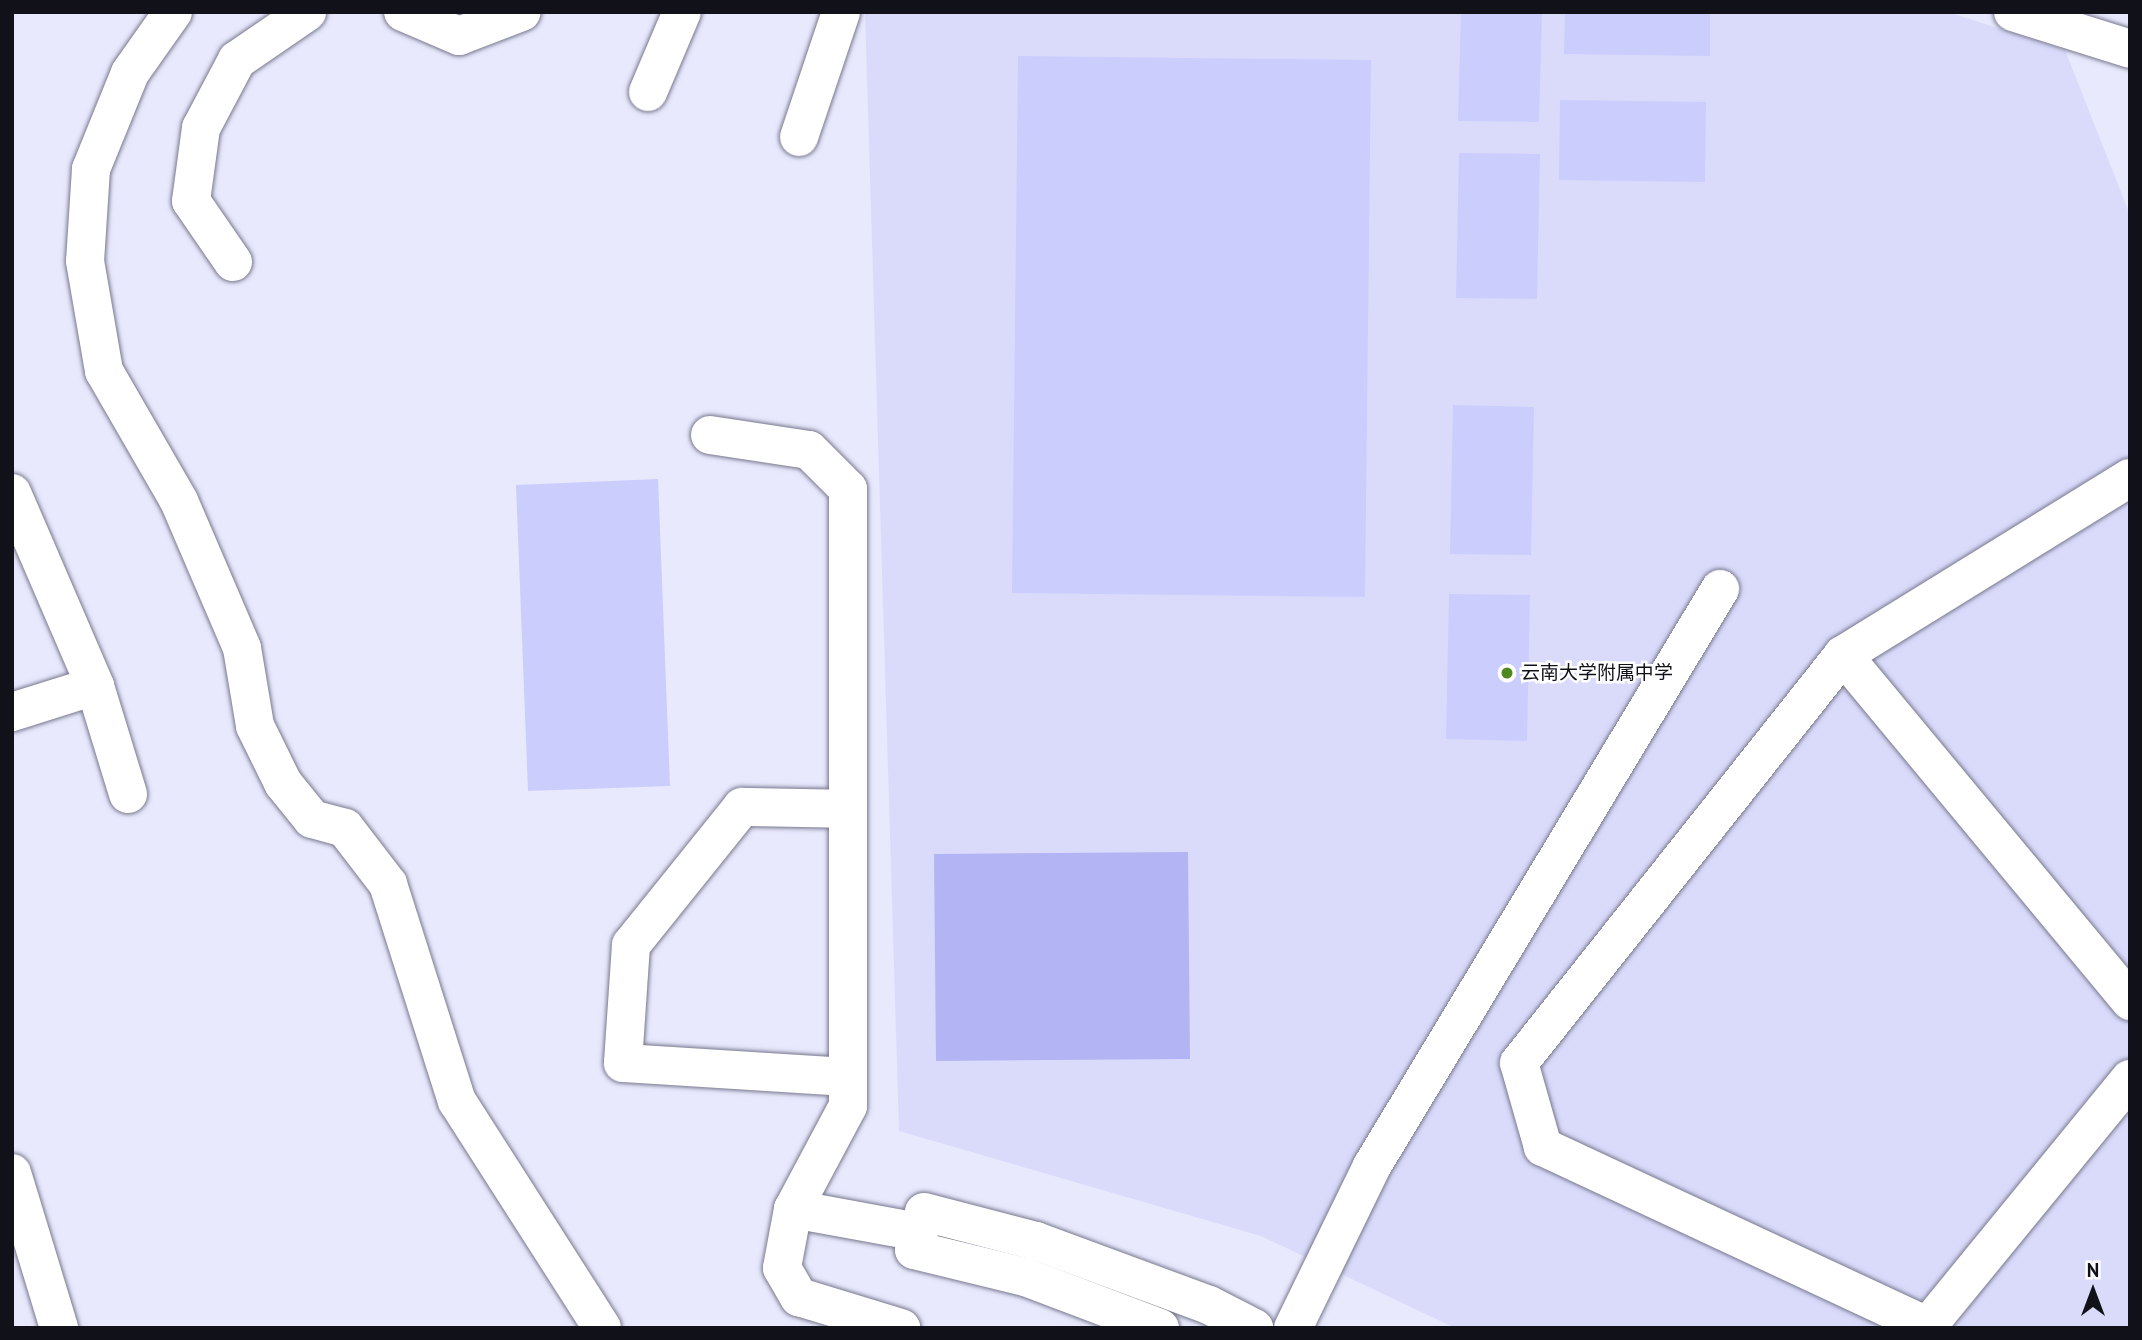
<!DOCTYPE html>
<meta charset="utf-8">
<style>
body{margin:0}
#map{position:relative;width:2142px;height:1340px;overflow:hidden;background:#e8e9fd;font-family:"PT Sans","Noto Sans SC",sans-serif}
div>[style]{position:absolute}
.built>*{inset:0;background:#dadbfb}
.green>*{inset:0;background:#cbcdfd}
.building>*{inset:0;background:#b3b4f3}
.roads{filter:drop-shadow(0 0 2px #77788e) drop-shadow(0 0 2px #77788e)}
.minor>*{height:38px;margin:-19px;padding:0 19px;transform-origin:19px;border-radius:19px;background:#fff}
.dots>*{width:19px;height:19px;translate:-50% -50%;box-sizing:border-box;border:4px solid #fff;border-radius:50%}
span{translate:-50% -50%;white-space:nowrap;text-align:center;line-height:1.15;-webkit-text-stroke:5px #fff;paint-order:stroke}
.poi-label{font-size:19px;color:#111119}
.left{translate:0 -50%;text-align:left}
.frame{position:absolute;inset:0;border:14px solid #111119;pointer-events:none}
.north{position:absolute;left:2058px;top:1256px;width:70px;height:70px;-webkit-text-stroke:5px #fff;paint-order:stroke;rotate:0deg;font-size:19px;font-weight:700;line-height:28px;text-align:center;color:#111119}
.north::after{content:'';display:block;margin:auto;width:24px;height:32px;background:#111119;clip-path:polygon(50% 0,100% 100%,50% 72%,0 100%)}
</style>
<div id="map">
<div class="built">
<div style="clip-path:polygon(865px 12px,1948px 12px,2065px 50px,2130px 215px,2130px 1328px,1455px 1328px,1261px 1236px,899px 1131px)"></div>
</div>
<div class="green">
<div style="clip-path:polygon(1461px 12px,1542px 12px,1539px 122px,1458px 121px)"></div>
<div style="clip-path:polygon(1565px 12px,1710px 12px,1710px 56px,1564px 54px)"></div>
<div style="clip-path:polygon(1018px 56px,1371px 60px,1365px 597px,1012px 593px)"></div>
<div style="clip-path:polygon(1560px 100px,1706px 102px,1705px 182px,1559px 180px)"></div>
<div style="clip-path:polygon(1459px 153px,1540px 154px,1537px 299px,1456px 298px)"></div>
<div style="clip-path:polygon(1453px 405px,1534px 407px,1531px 555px,1450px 554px)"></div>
<div style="clip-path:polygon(658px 479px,670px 786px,528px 791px,516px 485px)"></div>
<div style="clip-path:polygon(1449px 594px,1530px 595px,1527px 741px,1446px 739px)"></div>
</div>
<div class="building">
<div style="clip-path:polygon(1188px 852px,1190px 1059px,936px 1061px,934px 854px)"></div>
</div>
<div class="roads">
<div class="minor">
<div style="left:173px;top:12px;width:75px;rotate:125.2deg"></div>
<div style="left:130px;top:73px;width:104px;rotate:112.1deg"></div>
<div style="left:91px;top:169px;width:92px;rotate:93.7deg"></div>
<div style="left:85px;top:261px;width:112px;rotate:80.2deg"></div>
<div style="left:104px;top:371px;width:150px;rotate:60deg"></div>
<div style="left:179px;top:501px;width:160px;rotate:66.8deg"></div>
<div style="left:242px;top:648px;width:79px;rotate:80.5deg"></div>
<div style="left:255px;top:726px;width:64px;rotate:63.8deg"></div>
<div style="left:283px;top:783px;width:46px;rotate:51.1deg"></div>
<div style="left:312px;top:819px;width:34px;rotate:15deg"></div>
<div style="left:345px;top:828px;width:71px;rotate:52.5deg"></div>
<div style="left:388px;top:884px;width:228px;rotate:72.4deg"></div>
<div style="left:457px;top:1101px;width:269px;rotate:57.4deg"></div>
<div style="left:403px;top:12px;width:61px;rotate:23.2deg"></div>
<div style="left:459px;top:36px;width:67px;rotate:-20.9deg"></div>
<div style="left:2013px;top:12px;width:123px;rotate:17.5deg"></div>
<div style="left:648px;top:92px;width:87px;rotate:-67deg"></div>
<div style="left:799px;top:137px;width:132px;rotate:-71.4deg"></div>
<div style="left:233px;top:262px;width:74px;rotate:-124.5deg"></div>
<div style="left:191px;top:201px;width:74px;rotate:-82.2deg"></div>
<div style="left:201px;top:128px;width:77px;rotate:-62.1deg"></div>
<div style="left:237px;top:60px;width:85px;rotate:-34.4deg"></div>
<div style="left:710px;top:435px;width:100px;rotate:8.6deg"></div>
<div style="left:809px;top:450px;width:55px;rotate:45deg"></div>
<div style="left:848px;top:489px;width:617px;rotate:90deg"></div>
<div style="left:848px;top:1106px;width:117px;rotate:118.1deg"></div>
<div style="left:793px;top:1209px;width:60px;rotate:100.6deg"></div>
<div style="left:782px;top:1268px;width:34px;rotate:60deg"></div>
<div style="left:799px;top:1297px;width:107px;rotate:16.9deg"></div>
<div style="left:12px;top:493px;width:210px;rotate:66.7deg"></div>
<div style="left:95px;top:686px;width:113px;rotate:73deg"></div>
<div style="left:1843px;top:655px;width:450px;rotate:50.3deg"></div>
<div style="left:12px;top:712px;width:87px;rotate:-17.4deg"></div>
<div style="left:848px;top:809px;width:106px;rotate:-178.9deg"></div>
<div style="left:742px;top:807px;width:177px;rotate:128.8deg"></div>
<div style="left:631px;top:945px;width:118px;rotate:93.9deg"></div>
<div style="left:623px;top:1063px;width:225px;rotate:3.6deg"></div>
<div style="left:12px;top:1173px;width:162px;rotate:73.1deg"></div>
<div style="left:793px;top:1209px;width:127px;rotate:10.4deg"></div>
<div style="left:1927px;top:1326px;width:424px;rotate:-155deg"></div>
<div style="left:1543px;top:1147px;width:87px;rotate:-105.9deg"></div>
<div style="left:1519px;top:1063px;width:521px;rotate:-51.55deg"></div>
<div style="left:1843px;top:655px;width:337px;rotate:-31.7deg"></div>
<div style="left:1160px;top:1328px;width:144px;rotate:-159.3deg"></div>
<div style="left:1025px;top:1277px;width:114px;rotate:-166.3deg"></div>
<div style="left:914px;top:1250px;width:39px;rotate:-75deg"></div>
<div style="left:924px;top:1212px;width:116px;rotate:14.5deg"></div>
<div style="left:1036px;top:1241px;width:184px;rotate:20.3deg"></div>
<div style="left:1209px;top:1305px;width:51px;rotate:27.1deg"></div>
<div style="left:1293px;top:1328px;width:180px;rotate:-64deg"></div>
<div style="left:1372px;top:1166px;width:674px;rotate:-58.9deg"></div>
<div style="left:1926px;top:1328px;width:322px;rotate:-50.7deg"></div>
</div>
</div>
<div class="dots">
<div style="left:1507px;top:673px;background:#518721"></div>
</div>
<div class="poi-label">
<span class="left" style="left:1521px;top:673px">云南大学附属中学</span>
</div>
<div class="frame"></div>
<div class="north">N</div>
</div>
